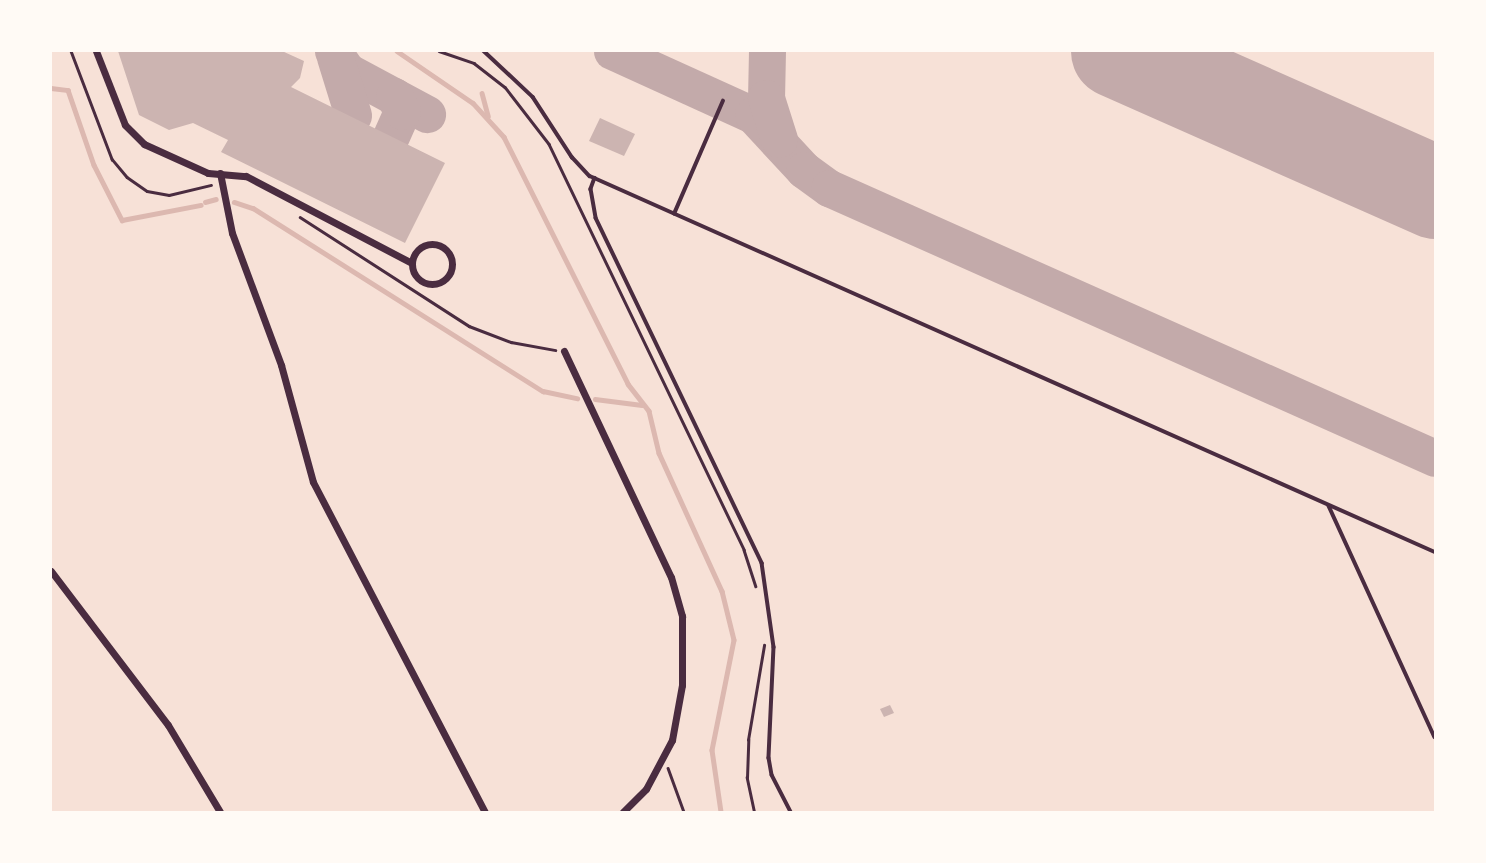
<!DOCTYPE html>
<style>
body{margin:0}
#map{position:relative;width:1486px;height:863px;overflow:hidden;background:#f7e1d7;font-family:"Public Sans",sans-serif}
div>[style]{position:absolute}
.stream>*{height:4.5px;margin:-2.25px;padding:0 2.25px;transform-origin:2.25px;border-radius:2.25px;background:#dcb8b0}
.taxiway>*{height:37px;margin:-18.5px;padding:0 18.5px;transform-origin:18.5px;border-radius:18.5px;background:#c3aaaa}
.runway>*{height:93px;margin:-46.5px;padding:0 46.5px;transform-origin:46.5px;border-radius:46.5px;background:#c3aaaa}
.building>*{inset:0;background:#ccb4b1}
.path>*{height:2.5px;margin:-1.25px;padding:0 1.25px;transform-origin:1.25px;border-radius:1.25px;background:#4a2c40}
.service>*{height:3.5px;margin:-1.75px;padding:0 1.75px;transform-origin:1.75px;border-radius:1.75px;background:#4a2c40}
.minor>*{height:7px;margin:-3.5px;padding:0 3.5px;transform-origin:3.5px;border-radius:3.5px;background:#4a2c40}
.minor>.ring{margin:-3.5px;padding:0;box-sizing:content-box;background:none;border:7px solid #4a2c40;border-radius:50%}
span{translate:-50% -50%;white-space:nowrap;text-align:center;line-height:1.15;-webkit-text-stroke:6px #fffaf5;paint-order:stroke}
.frame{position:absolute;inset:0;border:52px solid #fffaf5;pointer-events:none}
</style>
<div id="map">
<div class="stream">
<div style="left:397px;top:51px;width:92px;rotate:34.4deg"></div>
<div style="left:473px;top:103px;width:46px;rotate:47.6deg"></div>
<div style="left:504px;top:137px;width:276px;rotate:63.3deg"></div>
<div style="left:628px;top:384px;width:34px;rotate:52deg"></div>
<div style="left:649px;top:411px;width:43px;rotate:76.6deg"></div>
<div style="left:659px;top:453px;width:152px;rotate:65.5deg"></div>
<div style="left:722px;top:591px;width:50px;rotate:76.2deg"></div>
<div style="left:734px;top:640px;width:112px;rotate:101.3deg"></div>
<div style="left:712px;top:750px;width:63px;rotate:81.7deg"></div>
<div style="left:51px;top:88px;width:17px;rotate:7deg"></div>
<div style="left:68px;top:90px;width:79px;rotate:70.9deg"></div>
<div style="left:94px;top:165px;width:62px;rotate:63deg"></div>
<div style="left:122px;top:220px;width:80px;rotate:-10.8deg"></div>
<div style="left:482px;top:93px;width:24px;rotate:75deg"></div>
<div style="left:205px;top:202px;width:11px;rotate:-15deg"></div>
<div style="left:234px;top:202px;width:20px;rotate:18deg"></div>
<div style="left:253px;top:208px;width:343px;rotate:32.3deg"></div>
<div style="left:543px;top:391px;width:35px;rotate:12deg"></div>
<div style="left:595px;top:399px;width:47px;rotate:7.3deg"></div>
</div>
<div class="taxiway">
<div style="left:333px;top:51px;width:24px;rotate:55deg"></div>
<div style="left:347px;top:71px;width:91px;rotate:28.3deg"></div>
<div style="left:612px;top:51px;width:155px;rotate:24.4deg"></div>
<div style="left:753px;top:115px;width:75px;rotate:47.2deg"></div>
<div style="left:804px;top:170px;width:31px;rotate:36deg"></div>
<div style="left:829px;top:188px;width:663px;rotate:24.02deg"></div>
<div style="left:767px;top:51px;width:47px;rotate:91.2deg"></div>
<div style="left:766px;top:98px;width:43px;rotate:72.4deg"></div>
<div style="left:335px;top:57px;width:61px;rotate:72.8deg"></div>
<div style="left:391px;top:136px;width:27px;rotate:-66deg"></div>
<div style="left:402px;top:111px;width:17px;rotate:-118deg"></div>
</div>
<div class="runway">
<div style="left:1117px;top:51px;width:348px;rotate:23.9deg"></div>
</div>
<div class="building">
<div style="clip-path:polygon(118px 51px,282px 51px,304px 61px,300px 78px,291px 87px,445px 163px,405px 243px,221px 152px,228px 140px,193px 123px,169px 130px,139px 115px)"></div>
<div style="clip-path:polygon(600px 118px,635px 134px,624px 156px,589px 141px)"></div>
<div style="clip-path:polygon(890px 705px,894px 713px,884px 717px,880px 709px)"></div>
</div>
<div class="path">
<div style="left:71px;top:51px;width:116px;rotate:69.2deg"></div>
<div style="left:112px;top:159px;width:23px;rotate:50deg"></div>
<div style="left:127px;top:177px;width:24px;rotate:35deg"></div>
<div style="left:147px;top:191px;width:22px;rotate:10deg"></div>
<div style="left:169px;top:195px;width:43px;rotate:-13.4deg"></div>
<div style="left:439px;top:51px;width:37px;rotate:19deg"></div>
<div style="left:474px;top:63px;width:39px;rotate:38deg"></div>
<div style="left:505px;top:87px;width:72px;rotate:52.3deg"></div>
<div style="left:549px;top:144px;width:450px;rotate:64.3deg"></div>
<div style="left:744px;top:550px;width:38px;rotate:72deg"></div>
<div style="left:300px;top:217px;width:201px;rotate:32.8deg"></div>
<div style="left:469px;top:326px;width:45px;rotate:20.9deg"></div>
<div style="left:511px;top:342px;width:45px;rotate:10.3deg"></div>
<div style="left:668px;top:768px;width:47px;rotate:70deg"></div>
<div style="left:754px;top:812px;width:35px;rotate:-102deg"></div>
<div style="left:747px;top:778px;width:38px;rotate:-88deg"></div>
<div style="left:748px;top:740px;width:96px;rotate:-80.4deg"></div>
</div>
<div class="service">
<div style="left:484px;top:51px;width:67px;rotate:43.2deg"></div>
<div style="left:533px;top:97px;width:72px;rotate:57deg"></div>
<div style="left:572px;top:157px;width:26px;rotate:47deg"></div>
<div style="left:590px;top:176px;width:925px;rotate:23.99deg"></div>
<div style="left:595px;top:178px;width:12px;rotate:110deg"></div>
<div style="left:591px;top:189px;width:29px;rotate:80deg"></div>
<div style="left:596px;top:218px;width:383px;rotate:64.3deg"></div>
<div style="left:762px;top:563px;width:85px;rotate:81.9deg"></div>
<div style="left:774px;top:647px;width:111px;rotate:92.6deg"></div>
<div style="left:769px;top:758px;width:17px;rotate:80deg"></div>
<div style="left:772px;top:775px;width:42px;rotate:62.8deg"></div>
<div style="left:674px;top:214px;width:123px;rotate:-66.6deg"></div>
<div style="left:1329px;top:506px;width:254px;rotate:65.4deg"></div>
</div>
<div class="minor">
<div style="left:96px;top:51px;width:79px;rotate:68.6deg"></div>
<div style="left:125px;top:125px;width:27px;rotate:45deg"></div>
<div style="left:144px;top:144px;width:70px;rotate:24.4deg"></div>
<div style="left:208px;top:173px;width:38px;rotate:5deg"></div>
<div style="left:246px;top:176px;width:187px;rotate:27.7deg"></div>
<div style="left:220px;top:173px;width:61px;rotate:78.7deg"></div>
<div style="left:232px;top:233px;width:141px;rotate:69.6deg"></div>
<div style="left:281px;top:365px;width:121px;rotate:74.7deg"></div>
<div style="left:313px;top:482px;width:372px;rotate:62.5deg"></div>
<div class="ring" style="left:412px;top:244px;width:33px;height:33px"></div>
<div style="left:564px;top:351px;width:250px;rotate:64.7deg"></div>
<div style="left:671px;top:577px;width:41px;rotate:74.2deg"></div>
<div style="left:682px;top:616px;width:69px;rotate:90deg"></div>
<div style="left:682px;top:685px;width:56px;rotate:100.3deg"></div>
<div style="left:672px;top:740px;width:55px;rotate:118deg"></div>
<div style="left:646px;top:789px;width:33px;rotate:135deg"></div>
<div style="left:51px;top:571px;width:193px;rotate:52.8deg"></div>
<div style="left:168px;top:725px;width:101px;rotate:59.1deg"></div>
</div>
<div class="frame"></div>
</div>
